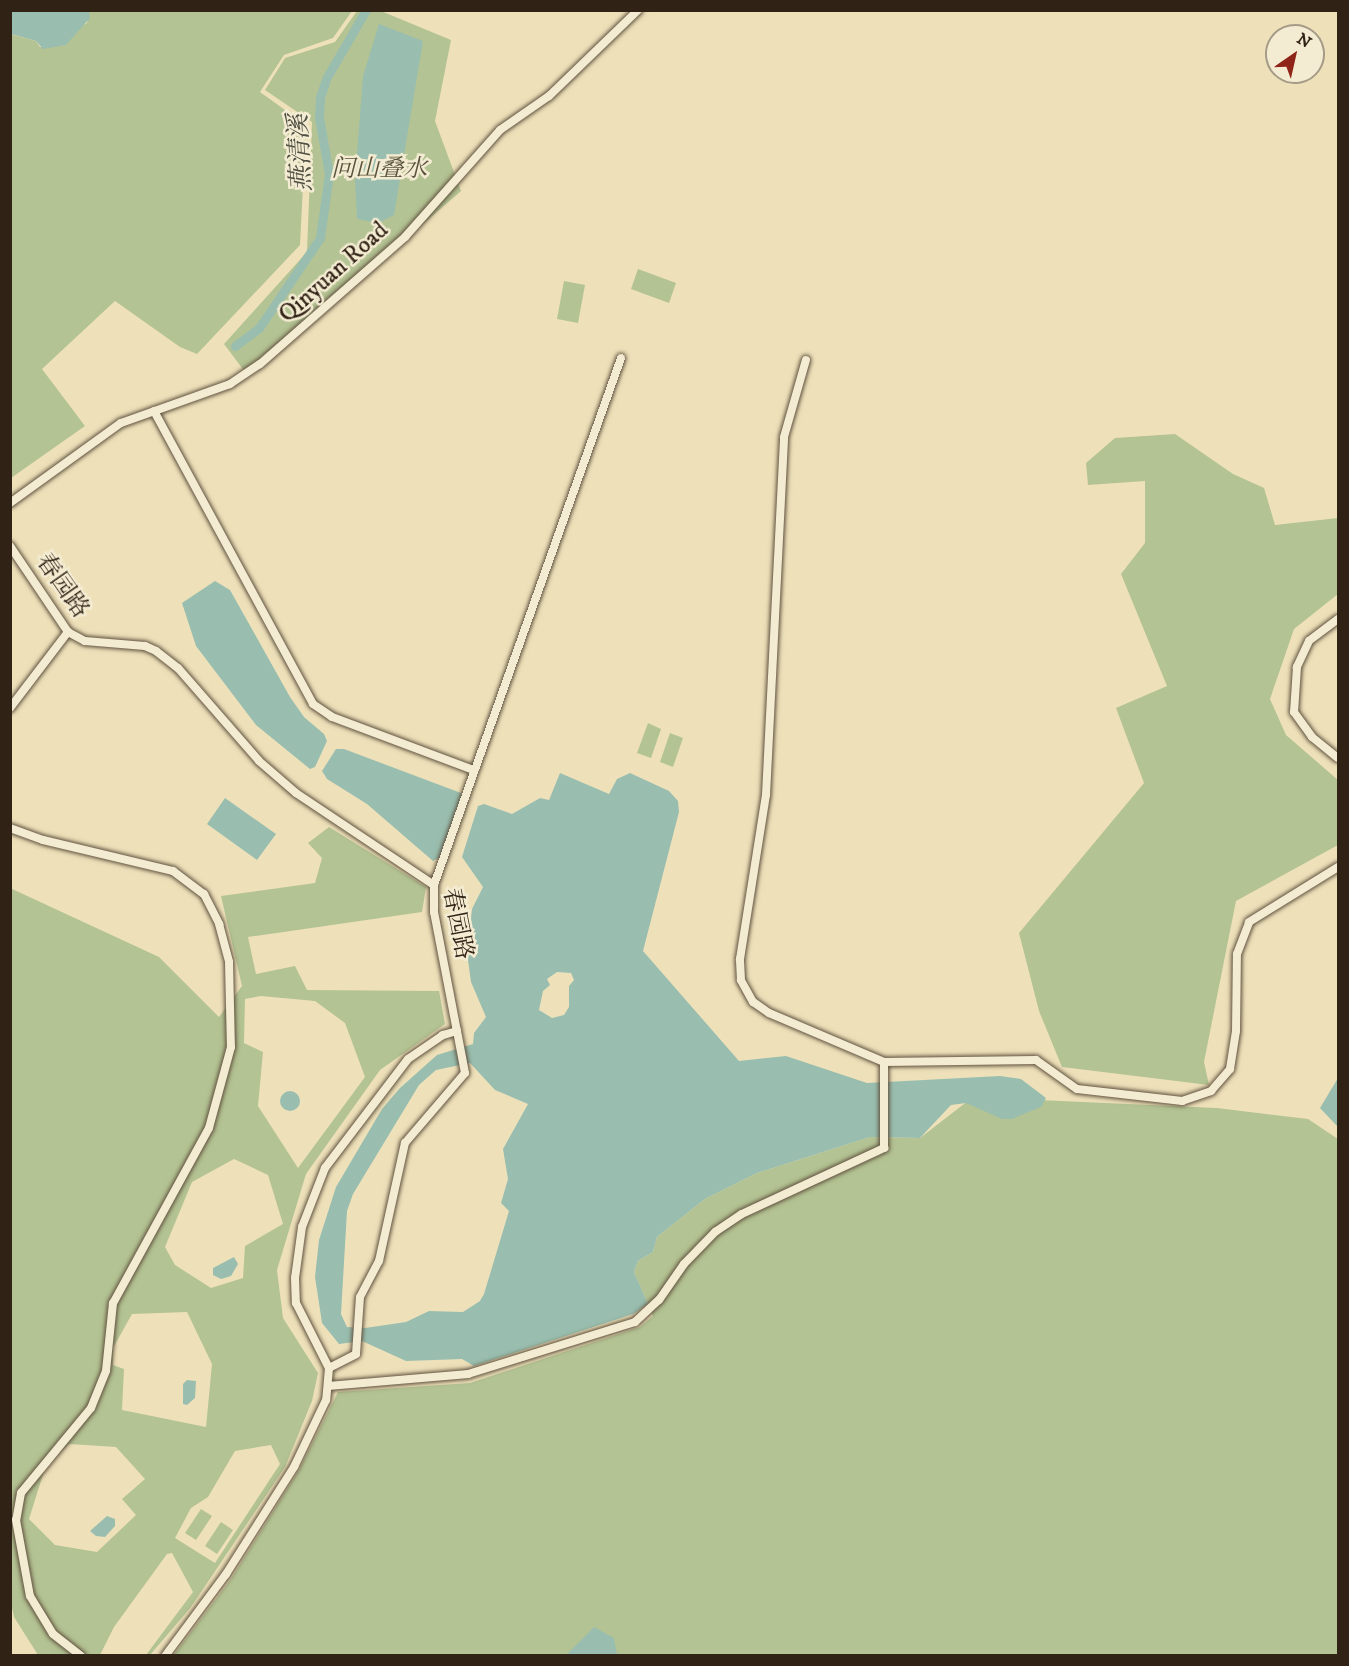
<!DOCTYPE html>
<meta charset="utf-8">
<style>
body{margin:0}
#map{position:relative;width:1349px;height:1666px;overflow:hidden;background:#eee1ba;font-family:"IM FELL DW Pica","Noto Serif SC",serif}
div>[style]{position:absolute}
.green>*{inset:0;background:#b4c393}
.water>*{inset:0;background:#99beaf}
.round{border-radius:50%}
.canal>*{height:9px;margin:-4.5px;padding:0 4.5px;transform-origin:4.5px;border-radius:4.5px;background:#99beaf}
.roads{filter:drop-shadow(0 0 2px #60523f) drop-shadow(0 0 2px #60523f)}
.minor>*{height:8px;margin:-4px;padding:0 4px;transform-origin:4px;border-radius:4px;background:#f4ecd2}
span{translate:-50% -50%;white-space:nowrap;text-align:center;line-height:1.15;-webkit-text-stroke:5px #f4ecd2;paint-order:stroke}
.park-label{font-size:24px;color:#58523c;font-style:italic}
.street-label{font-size:24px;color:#312216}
.water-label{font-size:26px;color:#505144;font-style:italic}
.frame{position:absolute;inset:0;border:12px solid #312216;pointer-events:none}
.north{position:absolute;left:1265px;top:24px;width:60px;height:60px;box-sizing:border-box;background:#f4ecd2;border:2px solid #a69b87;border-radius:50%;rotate:34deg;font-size:16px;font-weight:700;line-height:24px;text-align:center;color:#312216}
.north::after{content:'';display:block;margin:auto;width:21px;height:27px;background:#8f2418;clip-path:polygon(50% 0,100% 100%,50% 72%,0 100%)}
</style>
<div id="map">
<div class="green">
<div style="clip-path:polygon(89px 11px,352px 11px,333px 38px,284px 55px,260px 92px,306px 125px,300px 245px,197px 354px,180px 347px,115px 301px,42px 369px,85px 426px,11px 478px,10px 34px,36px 41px,40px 47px,66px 45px,78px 28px,87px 23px)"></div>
<div style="clip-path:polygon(357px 11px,381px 11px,451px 40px,435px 121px,461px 191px,248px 376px,224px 344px,307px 252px,312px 122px,265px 90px,285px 58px,335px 42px)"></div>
<div style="clip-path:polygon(638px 269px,676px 283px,669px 303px,631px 289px)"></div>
<div style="clip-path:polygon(564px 281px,585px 285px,578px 323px,557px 319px)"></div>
<div style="clip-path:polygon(1175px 434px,1233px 474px,1264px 488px,1275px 525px,1338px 518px,1338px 594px,1294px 629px,1270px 699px,1286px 735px,1338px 780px,1338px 845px,1236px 901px,1204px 1062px,1209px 1085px,1062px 1067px,1039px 1011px,1019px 933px,1144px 783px,1116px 708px,1167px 686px,1121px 574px,1145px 543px,1145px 481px,1088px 485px,1086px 463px,1115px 438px)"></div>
<div style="clip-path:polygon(648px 723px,661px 729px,651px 758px,637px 753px)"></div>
<div style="clip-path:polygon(670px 733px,683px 738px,673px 767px,660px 762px)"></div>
<div style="clip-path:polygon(evenodd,329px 827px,426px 887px,422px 912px,248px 937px,256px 974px,295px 966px,307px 990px,439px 991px,445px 1024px,380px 1070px,306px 1174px,277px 1270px,283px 1318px,318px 1373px,312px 1401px,285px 1467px,191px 1607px,150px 1655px,146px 1655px,193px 1592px,172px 1553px,167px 1554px,114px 1627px,100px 1655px,38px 1655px,14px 1617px,10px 1599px,10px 888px,159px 957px,219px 1017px,242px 986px,221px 896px,315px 883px,322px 858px,308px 843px,329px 827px,261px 996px,315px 1001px,345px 1023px,365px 1077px,298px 1168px,258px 1106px,263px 1052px,244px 1043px,245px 999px,261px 996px,329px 827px,234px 1159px,268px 1175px,283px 1224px,245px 1246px,243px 1278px,211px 1288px,175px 1265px,165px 1247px,192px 1182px,234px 1159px,329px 827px,187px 1312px,212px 1364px,206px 1427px,122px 1410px,124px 1369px,113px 1365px,113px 1348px,132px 1314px,187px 1312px,329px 827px,69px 1444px,116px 1447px,145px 1479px,122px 1499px,136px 1515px,97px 1552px,55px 1545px,29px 1519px,45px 1468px,69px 1444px,329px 827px,271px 1445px,280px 1464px,215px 1563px,175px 1538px,191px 1508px,208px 1497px,235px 1451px,271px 1445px)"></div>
<div style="clip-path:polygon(973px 1097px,1217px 1108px,1308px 1119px,1338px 1139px,1338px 1655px,173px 1656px,231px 1579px,299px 1470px,338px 1392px,470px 1383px,640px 1327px,653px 1316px,634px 1272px,638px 1261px,653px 1252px,657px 1237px,705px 1199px,757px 1173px,870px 1137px,920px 1138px)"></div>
<div style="clip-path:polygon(201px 1509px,212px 1516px,196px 1540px,185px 1533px)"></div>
<div style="clip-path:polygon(221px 1522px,233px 1530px,217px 1554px,205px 1546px)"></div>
</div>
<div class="water">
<div style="clip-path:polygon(10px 11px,89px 11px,90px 18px,66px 45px,43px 49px,36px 41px,11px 34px)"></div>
<div style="clip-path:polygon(379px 24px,423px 41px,394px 215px,378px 223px,357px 219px,355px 180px,363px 76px)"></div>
<div style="clip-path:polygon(215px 581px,230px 590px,290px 697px,304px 717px,324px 734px,327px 741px,315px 767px,310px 769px,256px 725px,196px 646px,182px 603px)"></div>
<div style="clip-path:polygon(336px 749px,344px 749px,461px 793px,463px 804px,444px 855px,433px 861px,367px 804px,327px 779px,322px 771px)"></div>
<div style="clip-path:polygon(evenodd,560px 773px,609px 794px,617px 779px,630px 773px,669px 791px,678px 801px,679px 812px,643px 951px,739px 1061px,786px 1056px,867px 1083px,1000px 1076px,1021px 1079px,1046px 1098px,1041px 1107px,1012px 1119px,1002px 1119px,966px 1103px,951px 1105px,920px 1138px,870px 1137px,757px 1173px,705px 1199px,657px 1237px,653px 1252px,638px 1261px,634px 1272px,648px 1304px,633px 1314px,474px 1366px,462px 1359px,406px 1361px,362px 1341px,339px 1344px,322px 1323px,315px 1277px,319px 1240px,336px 1187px,382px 1109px,400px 1088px,437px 1055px,473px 1044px,474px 1033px,486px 1017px,471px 982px,467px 953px,472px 909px,483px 887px,462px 857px,478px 806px,484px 804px,512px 814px,540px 798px,549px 800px,560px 773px,557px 972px,571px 973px,574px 980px,569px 986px,569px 1007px,564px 1015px,552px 1018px,539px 1010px,543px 991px,550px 985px,547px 979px,557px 972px,560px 773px,470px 1063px,495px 1090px,528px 1104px,503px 1149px,508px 1179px,501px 1203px,509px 1211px,484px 1294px,480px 1301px,463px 1312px,429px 1311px,406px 1322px,365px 1328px,347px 1327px,341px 1314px,347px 1211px,353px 1194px,419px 1085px,436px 1070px,470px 1063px)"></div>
<div style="clip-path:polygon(225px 798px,276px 834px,257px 860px,207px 824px)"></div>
<div style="clip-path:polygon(1338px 1078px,1338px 1127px,1320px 1108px)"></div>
<div class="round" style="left:280px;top:1091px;width:20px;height:20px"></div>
<div style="clip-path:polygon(234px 1257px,238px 1264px,231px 1276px,221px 1279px,213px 1275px,213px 1268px)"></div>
<div style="clip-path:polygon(187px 1380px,196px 1381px,195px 1398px,187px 1405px,183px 1404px,183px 1384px)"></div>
<div style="clip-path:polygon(107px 1516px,115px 1519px,115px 1526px,105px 1537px,96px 1536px,90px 1531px)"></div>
<div style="clip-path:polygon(594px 1627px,614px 1638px,617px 1655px,566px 1655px)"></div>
</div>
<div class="canal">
<div style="left:235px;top:346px;width:30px;rotate:-37deg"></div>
<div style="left:259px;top:328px;width:109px;rotate:-55.9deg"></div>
<div style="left:320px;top:238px;width:65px;rotate:-82deg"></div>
<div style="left:329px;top:174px;width:58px;rotate:-100deg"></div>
<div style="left:319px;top:117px;width:20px;rotate:-87deg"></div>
<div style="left:320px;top:97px;width:21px;rotate:-71deg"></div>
<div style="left:327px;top:77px;width:78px;rotate:-59.8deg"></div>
</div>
<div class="roads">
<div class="minor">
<div style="left:154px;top:411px;width:333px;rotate:61.5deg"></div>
<div style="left:313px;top:704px;width:23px;rotate:34deg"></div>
<div style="left:332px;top:717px;width:152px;rotate:20.5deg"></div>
<div style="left:10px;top:503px;width:137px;rotate:-35.8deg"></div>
<div style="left:121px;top:423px;width:116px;rotate:-19.7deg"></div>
<div style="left:230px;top:384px;width:36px;rotate:-34deg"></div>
<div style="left:260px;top:364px;width:193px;rotate:-41.2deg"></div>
<div style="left:405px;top:237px;width:143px;rotate:-48.4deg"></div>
<div style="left:500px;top:130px;width:60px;rotate:-34.8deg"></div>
<div style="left:549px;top:96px;width:124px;rotate:-44deg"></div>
<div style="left:10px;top:546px;width:104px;rotate:56deg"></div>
<div style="left:68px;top:632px;width:19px;rotate:28deg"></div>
<div style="left:85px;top:641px;width:60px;rotate:4.8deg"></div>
<div style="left:145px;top:646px;width:12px;rotate:24deg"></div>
<div style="left:156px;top:651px;width:28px;rotate:38deg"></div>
<div style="left:178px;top:668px;width:123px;rotate:48.9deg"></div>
<div style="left:259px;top:761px;width:49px;rotate:40.9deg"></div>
<div style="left:296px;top:793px;width:166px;rotate:33.7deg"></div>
<div style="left:434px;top:885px;width:27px;rotate:90deg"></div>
<div style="left:434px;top:912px;width:121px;rotate:79.1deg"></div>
<div style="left:457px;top:1031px;width:15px;rotate:164deg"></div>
<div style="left:443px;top:1035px;width:42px;rotate:145.6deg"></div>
<div style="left:408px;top:1059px;width:137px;rotate:127.3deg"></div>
<div style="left:325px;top:1168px;width:63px;rotate:111.3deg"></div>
<div style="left:302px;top:1227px;width:51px;rotate:97.8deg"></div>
<div style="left:295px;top:1278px;width:25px;rotate:88deg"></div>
<div style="left:296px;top:1303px;width:73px;rotate:63.1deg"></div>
<div style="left:329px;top:1368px;width:32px;rotate:95deg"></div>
<div style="left:326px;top:1400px;width:74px;rotate:115.5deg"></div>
<div style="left:294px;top:1467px;width:127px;rotate:122.4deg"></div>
<div style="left:226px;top:1574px;width:102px;rotate:126.6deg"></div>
<div style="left:1338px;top:619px;width:36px;rotate:143deg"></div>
<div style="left:1309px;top:641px;width:29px;rotate:115deg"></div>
<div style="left:1297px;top:667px;width:45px;rotate:93.8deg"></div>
<div style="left:1294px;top:712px;width:31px;rotate:54deg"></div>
<div style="left:1312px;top:737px;width:33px;rotate:39deg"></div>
<div style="left:10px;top:708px;width:96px;rotate:-52.7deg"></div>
<div style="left:10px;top:828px;width:35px;rotate:20deg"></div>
<div style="left:43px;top:840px;width:134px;rotate:13.4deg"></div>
<div style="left:173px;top:871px;width:39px;rotate:37deg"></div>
<div style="left:204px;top:894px;width:34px;rotate:63deg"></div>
<div style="left:219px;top:924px;width:39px;rotate:75deg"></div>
<div style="left:229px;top:962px;width:85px;rotate:88.7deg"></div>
<div style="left:231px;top:1047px;width:84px;rotate:105.2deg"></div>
<div style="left:209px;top:1128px;width:200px;rotate:118.7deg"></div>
<div style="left:113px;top:1303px;width:68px;rotate:95.9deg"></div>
<div style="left:106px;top:1371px;width:40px;rotate:112deg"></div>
<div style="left:91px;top:1408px;width:110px;rotate:129.5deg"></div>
<div style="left:21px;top:1493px;width:27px;rotate:100deg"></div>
<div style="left:16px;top:1520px;width:77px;rotate:79.6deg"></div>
<div style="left:30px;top:1596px;width:44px;rotate:58.8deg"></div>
<div style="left:53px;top:1634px;width:36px;rotate:38deg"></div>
<div style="left:434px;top:885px;width:559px;rotate:-70.46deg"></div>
<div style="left:884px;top:1062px;width:152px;rotate:-0.8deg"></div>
<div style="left:1036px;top:1060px;width:50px;rotate:35.3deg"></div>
<div style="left:1077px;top:1089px;width:106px;rotate:6.5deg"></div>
<div style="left:1182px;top:1101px;width:31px;rotate:-19deg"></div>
<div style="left:1211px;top:1091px;width:29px;rotate:-49deg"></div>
<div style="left:1230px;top:1069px;width:38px;rotate:-81deg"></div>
<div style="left:1236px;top:1031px;width:77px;rotate:-89.3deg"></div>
<div style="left:1237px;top:954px;width:34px;rotate:-69deg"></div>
<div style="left:1249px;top:922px;width:105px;rotate:-31.7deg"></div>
<div style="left:329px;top:1368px;width:30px;rotate:-27deg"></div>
<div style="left:356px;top:1354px;width:57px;rotate:-86deg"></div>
<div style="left:360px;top:1297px;width:41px;rotate:-62.2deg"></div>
<div style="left:379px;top:1261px;width:121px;rotate:-77.6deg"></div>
<div style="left:405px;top:1143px;width:92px;rotate:-49.4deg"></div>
<div style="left:465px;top:1073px;width:43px;rotate:-100.8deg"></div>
<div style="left:328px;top:1386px;width:141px;rotate:-4.9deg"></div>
<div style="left:468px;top:1374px;width:175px;rotate:-17.3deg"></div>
<div style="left:635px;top:1322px;width:33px;rotate:-43deg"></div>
<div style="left:659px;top:1300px;width:44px;rotate:-55.2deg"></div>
<div style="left:684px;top:1264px;width:45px;rotate:-45.9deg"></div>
<div style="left:715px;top:1232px;width:32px;rotate:-34deg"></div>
<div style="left:742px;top:1214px;width:157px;rotate:-24.9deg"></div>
<div style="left:884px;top:1148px;width:86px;rotate:-90deg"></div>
<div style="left:884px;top:1062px;width:125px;rotate:-156.9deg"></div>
<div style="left:769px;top:1013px;width:19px;rotate:-145deg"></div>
<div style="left:753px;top:1002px;width:25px;rotate:-119deg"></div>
<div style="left:741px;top:980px;width:21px;rotate:-93deg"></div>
<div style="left:740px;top:959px;width:166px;rotate:-81deg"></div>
<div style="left:766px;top:795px;width:358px;rotate:-87.1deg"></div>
<div style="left:784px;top:437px;width:80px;rotate:-74.1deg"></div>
</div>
</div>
<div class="park-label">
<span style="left:379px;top:170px">问山叠水</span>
</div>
<div class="street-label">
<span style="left:334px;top:273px;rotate:-42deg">Qinyuan Road</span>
<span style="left:62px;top:586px;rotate:55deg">春园路</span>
<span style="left:457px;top:924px;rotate:79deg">春园路</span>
</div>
<div class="water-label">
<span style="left:301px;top:153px;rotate:-93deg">燕清溪</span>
</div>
<div class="frame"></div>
<div class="north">N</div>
</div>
